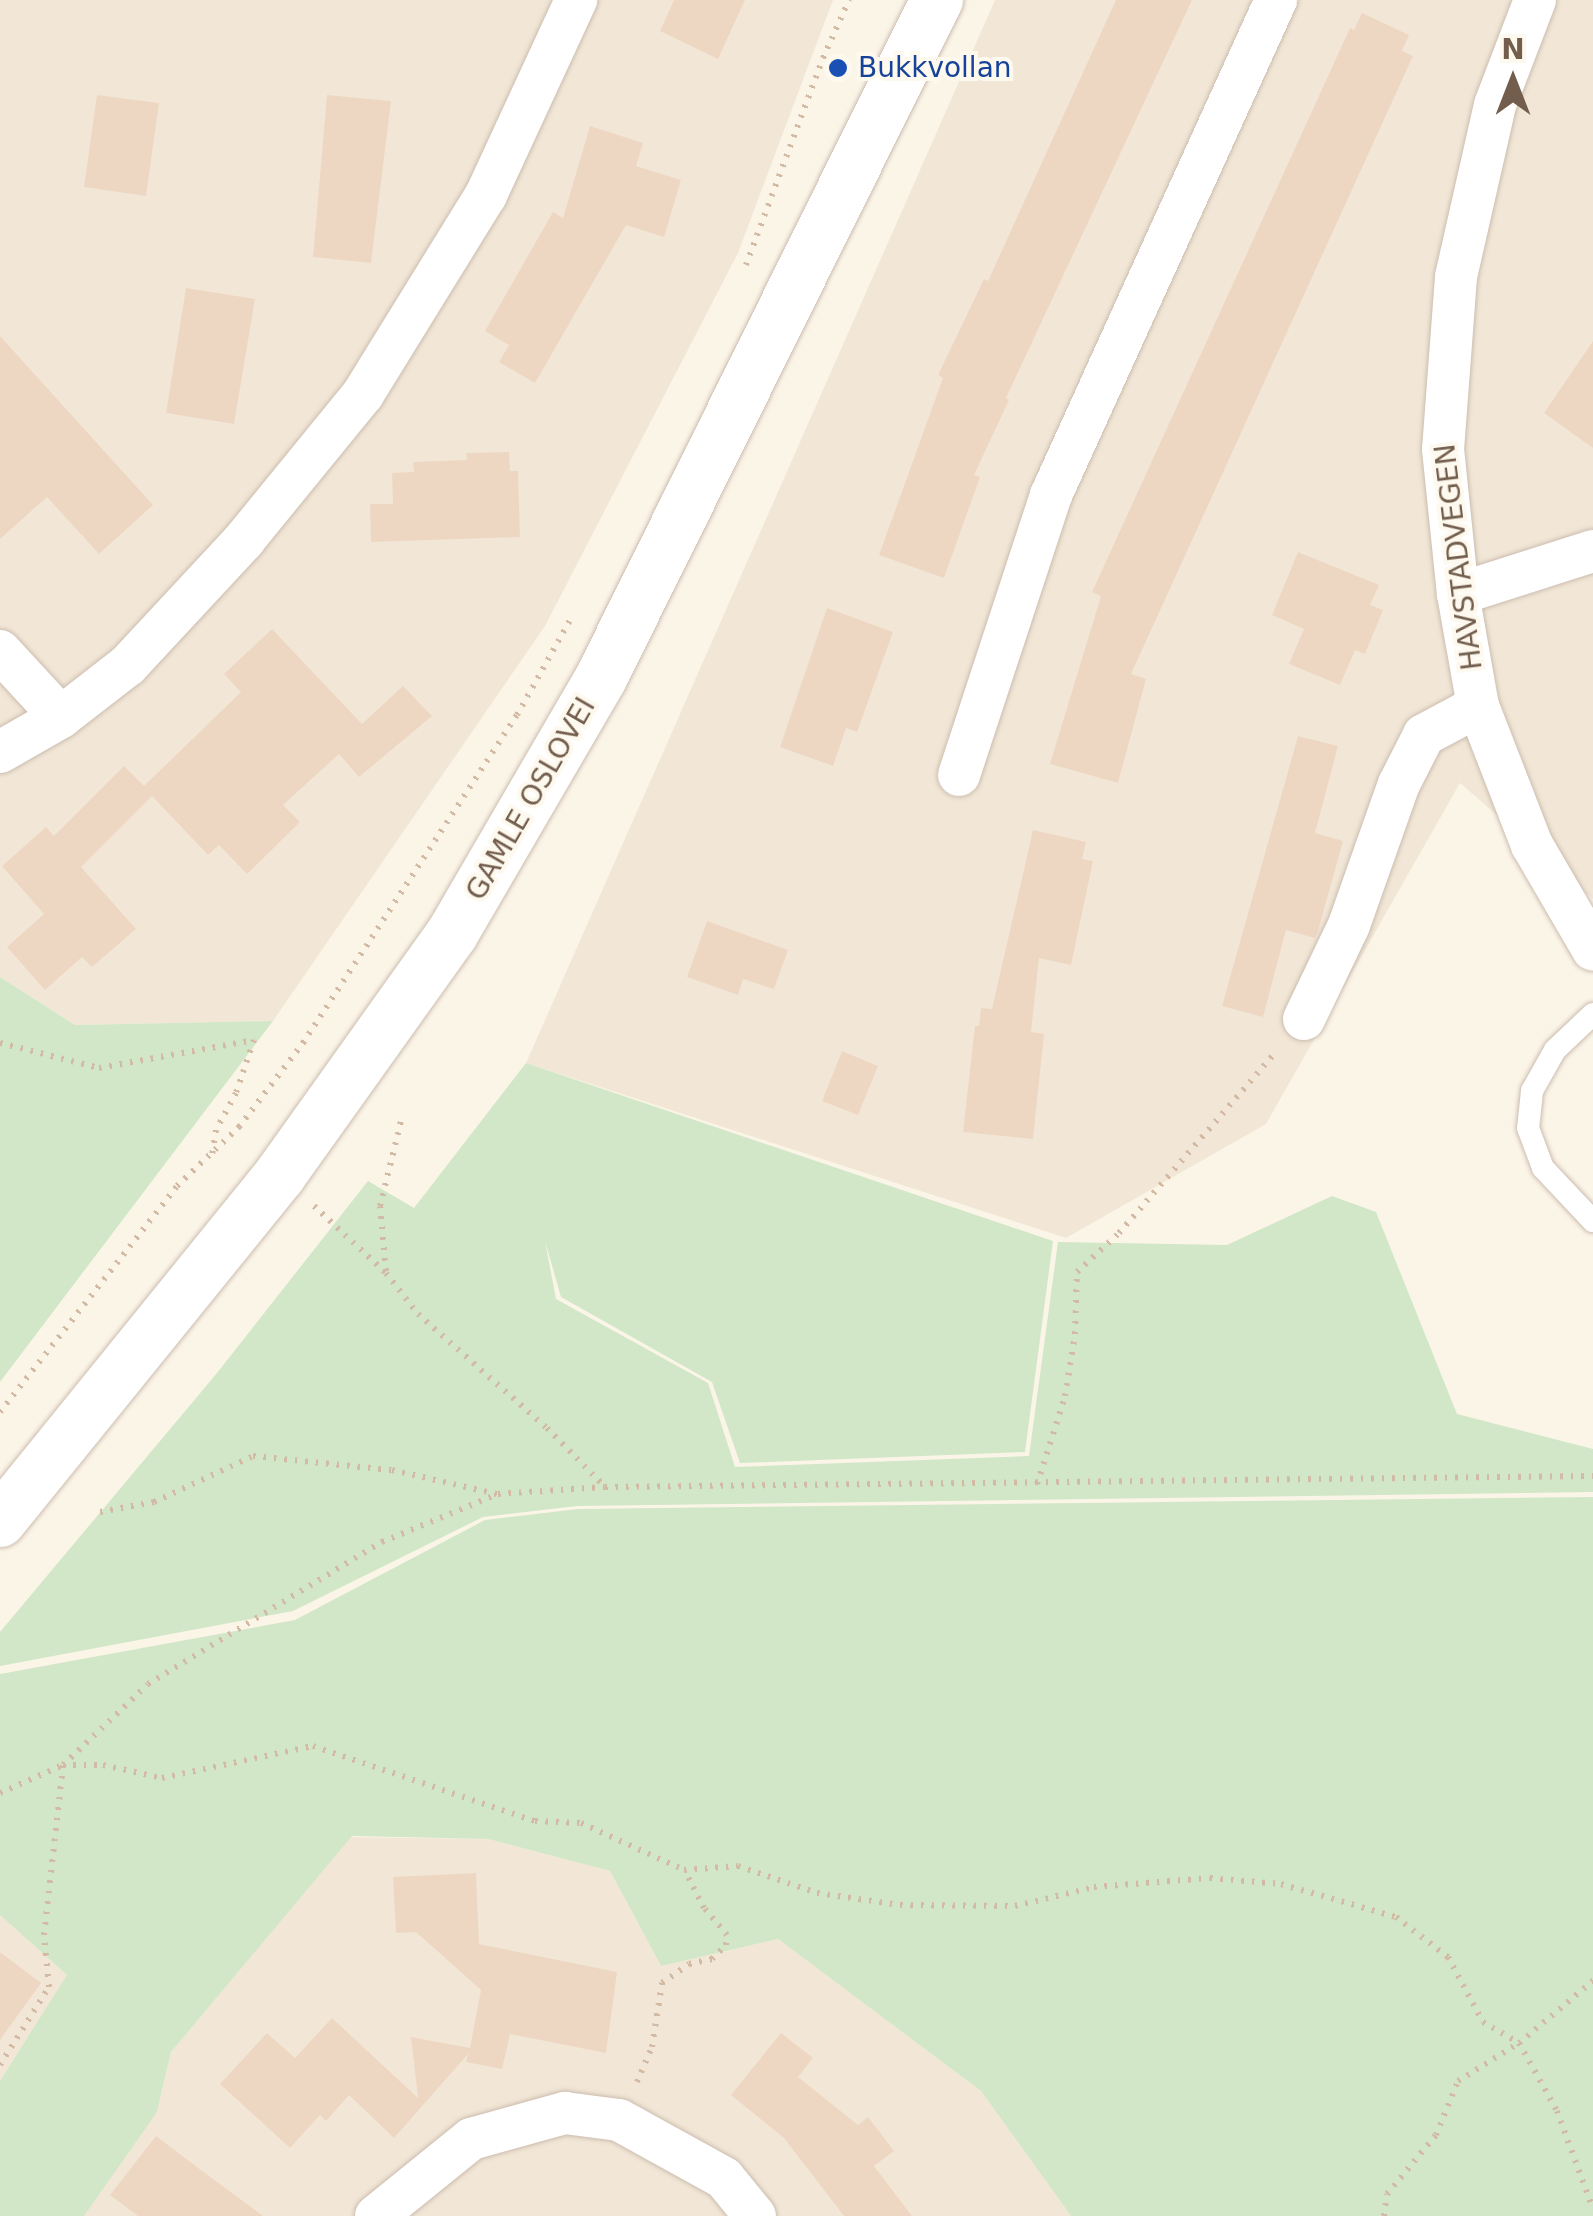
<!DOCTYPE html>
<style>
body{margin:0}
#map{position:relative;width:1593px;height:2216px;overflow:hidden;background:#fbf5e8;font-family:"DejaVu Sans",sans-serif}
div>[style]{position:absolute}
.residential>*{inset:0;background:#f2e7d7}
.green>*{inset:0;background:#d2e7c7}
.building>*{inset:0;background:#eed7c2}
.path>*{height:6px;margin-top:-3px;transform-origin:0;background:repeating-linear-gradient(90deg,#d3baa5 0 2.5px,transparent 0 10.5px)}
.roads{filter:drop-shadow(0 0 2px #ccbdaf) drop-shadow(0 0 2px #ccbdaf)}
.service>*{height:22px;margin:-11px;padding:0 11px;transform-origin:11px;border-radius:11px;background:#fff}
.minor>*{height:42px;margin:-21px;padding:0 21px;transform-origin:21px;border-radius:21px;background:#fff}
.tertiary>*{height:52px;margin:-26px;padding:0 26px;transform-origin:26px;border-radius:26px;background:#fff}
.dots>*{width:28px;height:28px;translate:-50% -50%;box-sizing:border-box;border:5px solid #fef9ee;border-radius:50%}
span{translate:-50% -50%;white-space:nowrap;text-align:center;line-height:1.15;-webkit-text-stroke:8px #fef9ee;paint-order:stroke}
.transit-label{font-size:28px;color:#164399}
.left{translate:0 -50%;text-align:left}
.street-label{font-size:28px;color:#735e4e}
.north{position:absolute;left:1463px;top:30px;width:100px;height:100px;-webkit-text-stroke:8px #fef9ee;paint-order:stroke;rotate:0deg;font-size:28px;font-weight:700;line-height:40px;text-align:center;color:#735e4e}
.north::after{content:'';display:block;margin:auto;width:35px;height:45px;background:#735e4e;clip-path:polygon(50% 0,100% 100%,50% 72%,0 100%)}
</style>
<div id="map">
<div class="residential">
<div style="clip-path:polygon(0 0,833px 0,738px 253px,545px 626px,273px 1021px,75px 1025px,0 977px)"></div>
<div style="clip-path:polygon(995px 0,1593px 0,1593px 899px,1460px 783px,1266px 1124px,1066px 1238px,526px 1063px)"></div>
<div style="clip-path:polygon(348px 1837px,488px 1839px,610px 1871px,661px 1966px,778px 1939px,981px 2091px,1071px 2216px,74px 2216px,157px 2112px,171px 2052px)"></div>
<div style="clip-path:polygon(0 1915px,68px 1975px,0 2081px)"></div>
</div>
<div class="green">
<div style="clip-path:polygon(0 977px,75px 1025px,273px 1021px,0 1382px)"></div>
<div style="clip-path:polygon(526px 1063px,1053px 1241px,1025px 1452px,740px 1463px,712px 1382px,561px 1297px,545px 1241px,556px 1299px,708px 1383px,735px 1467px,1029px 1456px,1058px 1242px,1227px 1245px,1332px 1196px,1376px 1212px,1457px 1414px,1593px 1449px,1593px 1492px,577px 1506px,483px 1517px,293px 1611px,0 1666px,0 1632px,217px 1373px,368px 1181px,414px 1208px)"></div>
<div style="clip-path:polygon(1593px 1497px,1593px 2216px,1071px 2216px,981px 2091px,778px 1939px,661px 1966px,610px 1871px,488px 1839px,352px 1836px,171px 2052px,157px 2112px,84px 2216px,0 2216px,0 2081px,67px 1975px,0 1915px,0 1674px,295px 1620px,485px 1520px,578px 1509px)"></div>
</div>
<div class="building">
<div style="clip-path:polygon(674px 0,745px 0,718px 59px,660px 31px)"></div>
<div style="clip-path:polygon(1116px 0,1192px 0,1006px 398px,1009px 400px,974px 475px,980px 477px,944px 578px,879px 555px,943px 378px,938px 375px,984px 279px,988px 281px)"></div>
<div style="clip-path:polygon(1362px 13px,1409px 35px,1402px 51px,1413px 56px,1131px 674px,1146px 679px,1118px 783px,1050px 764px,1101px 596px,1092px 592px,1350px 28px,1354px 30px)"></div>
<div style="clip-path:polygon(97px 95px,159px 103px,146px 196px,84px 187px)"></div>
<div style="clip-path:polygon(327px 95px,391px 101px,371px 263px,313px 257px)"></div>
<div style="clip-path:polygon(590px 126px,643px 143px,636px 166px,681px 180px,664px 237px,626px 225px,535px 383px,499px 362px,509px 345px,485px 331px,553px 212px,563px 218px)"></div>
<div style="clip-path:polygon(186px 288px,255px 299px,234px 424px,166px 413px)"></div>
<div style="clip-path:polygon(0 336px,153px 505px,99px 554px,47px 497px,0 539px)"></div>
<div style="clip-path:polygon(1593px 341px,1593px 448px,1544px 413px)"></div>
<div style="clip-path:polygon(509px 452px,510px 471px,518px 471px,520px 537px,371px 542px,370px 504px,393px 504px,392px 473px,414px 472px,413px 462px,467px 460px,466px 453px)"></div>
<div style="clip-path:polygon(1298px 552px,1379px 585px,1370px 605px,1383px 610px,1365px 654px,1355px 650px,1340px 685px,1289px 664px,1304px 629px,1272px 615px)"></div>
<div style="clip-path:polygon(827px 608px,893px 632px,857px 732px,846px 728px,833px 766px,780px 747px)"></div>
<div style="clip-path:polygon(272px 629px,362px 724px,403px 686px,432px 716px,359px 777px,339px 754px,283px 805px,300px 822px,247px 874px,219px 845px,208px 855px,152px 796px,81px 867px,136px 929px,92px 967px,82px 957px,45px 990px,7px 947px,44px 914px,2px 866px,46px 827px,54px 836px,124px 766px,144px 786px,241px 692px,224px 674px)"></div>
<div style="clip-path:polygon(1298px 736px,1338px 746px,1315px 833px,1343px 841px,1318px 931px,1315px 938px,1286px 930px,1263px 1017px,1222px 1006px)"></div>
<div style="clip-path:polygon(1033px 830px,1086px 842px,1082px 859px,1093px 861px,1071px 965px,1039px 958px,1031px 1032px,1044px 1034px,1033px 1139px,963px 1132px,975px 1026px,979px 1026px,981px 1008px,992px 1009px)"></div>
<div style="clip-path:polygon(707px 921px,788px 950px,774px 989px,743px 979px,738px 995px,687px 977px)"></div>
<div style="clip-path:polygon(842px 1051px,878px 1066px,858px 1115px,822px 1101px)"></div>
<div style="clip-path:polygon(476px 1873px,479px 1944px,617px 1972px,606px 2053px,510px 2034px,502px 2069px,466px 2062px,468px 2054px,394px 2138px,349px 2095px,326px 2121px,320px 2115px,290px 2148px,220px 2084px,267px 2033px,295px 2058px,332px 2018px,418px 2098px,411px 2037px,470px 2048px,481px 1990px,416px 1932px,396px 1933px,393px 1877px)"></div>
<div style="clip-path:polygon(0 1952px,41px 1983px,0 2040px)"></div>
<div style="clip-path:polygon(781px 2033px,813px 2058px,798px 2077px,858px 2125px,868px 2117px,894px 2151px,874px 2166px,912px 2216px,844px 2216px,784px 2138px,731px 2095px)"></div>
<div style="clip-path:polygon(156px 2136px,201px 2170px,263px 2216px,138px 2216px,110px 2195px)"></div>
</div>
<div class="path">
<div style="left:746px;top:265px;width:221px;rotate:-69.6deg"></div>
<div style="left:823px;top:58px;width:64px;rotate:-65.9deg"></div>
<div style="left:0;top:1043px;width:102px;rotate:14.2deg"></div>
<div style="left:99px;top:1068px;width:158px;rotate:-10.2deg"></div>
<div style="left:254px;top:1040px;width:56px;rotate:108.8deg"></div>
<div style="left:236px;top:1093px;width:42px;rotate:118.4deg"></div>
<div style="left:216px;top:1130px;width:24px;rotate:99deg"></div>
<div style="left:314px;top:1206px;width:98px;rotate:42.9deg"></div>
<div style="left:386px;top:1273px;width:52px;rotate:52deg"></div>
<div style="left:418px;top:1314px;width:172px;rotate:41.5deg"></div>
<div style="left:547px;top:1428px;width:83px;rotate:45.5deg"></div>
<div style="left:386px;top:1271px;width:65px;rotate:-95.3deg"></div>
<div style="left:380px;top:1206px;width:92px;rotate:-76.1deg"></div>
<div style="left:0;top:1412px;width:287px;rotate:-51.9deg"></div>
<div style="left:177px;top:1186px;width:86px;rotate:-43.6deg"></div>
<div style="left:239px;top:1127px;width:106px;rotate:-52.7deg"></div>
<div style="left:303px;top:1043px;width:392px;rotate:-56.9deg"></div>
<div style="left:517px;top:715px;width:109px;rotate:-60.8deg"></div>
<div style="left:1037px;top:1484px;width:92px;rotate:-72.3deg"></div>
<div style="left:1065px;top:1396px;width:63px;rotate:-80.8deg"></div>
<div style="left:1075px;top:1334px;width:62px;rotate:-88.2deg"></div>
<div style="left:1077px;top:1272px;width:57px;rotate:-42.9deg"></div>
<div style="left:1119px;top:1233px;width:240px;rotate:-49.1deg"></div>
<div style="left:100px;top:1512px;width:55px;rotate:-10.5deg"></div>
<div style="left:154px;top:1502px;width:109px;rotate:-24.9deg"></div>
<div style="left:253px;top:1456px;width:140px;rotate:5.8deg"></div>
<div style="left:392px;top:1470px;width:108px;rotate:12.9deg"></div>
<div style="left:0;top:1793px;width:69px;rotate:-24deg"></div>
<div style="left:63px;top:1765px;width:117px;rotate:-43.6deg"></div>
<div style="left:148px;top:1684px;width:274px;rotate:-31.3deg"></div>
<div style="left:382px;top:1542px;width:126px;rotate:-22.5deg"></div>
<div style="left:498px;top:1494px;width:107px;rotate:-3.7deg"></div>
<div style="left:605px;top:1487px;width:988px;rotate:-0.64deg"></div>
<div style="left:0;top:2065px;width:92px;rotate:-57.9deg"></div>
<div style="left:49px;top:1987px;width:52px;rotate:-95.5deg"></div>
<div style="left:44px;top:1935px;width:171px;rotate:-83.6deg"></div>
<div style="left:63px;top:1765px;width:40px"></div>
<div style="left:103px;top:1765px;width:60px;rotate:12.4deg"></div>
<div style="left:162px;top:1778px;width:154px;rotate:-12deg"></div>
<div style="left:313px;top:1746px;width:234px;rotate:18.7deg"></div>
<div style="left:535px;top:1821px;width:46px;rotate:2.5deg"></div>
<div style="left:581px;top:1823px;width:113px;rotate:24.5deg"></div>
<div style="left:684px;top:1870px;width:54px;rotate:-4.2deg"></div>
<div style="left:738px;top:1866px;width:83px;rotate:18.9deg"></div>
<div style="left:817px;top:1893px;width:84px;rotate:8.2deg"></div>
<div style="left:900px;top:1905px;width:115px;rotate:0.5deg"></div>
<div style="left:1015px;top:1906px;width:81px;rotate:-13.5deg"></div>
<div style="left:1094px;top:1887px;width:116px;rotate:-4.4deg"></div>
<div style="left:1210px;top:1878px;width:71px;rotate:4.8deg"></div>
<div style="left:1281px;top:1884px;width:120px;rotate:16deg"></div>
<div style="left:1396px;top:1917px;width:66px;rotate:37.6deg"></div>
<div style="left:1448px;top:1957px;width:74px;rotate:61.7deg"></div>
<div style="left:1483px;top:2022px;width:42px;rotate:30.3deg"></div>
<div style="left:1519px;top:2043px;width:78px;rotate:60.8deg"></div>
<div style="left:1557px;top:2111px;width:104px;rotate:69.8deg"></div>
<div style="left:637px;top:2082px;width:38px;rotate:-67deg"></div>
<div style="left:652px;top:2047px;width:65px;rotate:-81.1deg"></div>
<div style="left:662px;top:1983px;width:33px;rotate:-35deg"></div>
<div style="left:689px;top:1964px;width:24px;rotate:-12deg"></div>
<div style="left:712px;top:1959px;width:20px;rotate:-45deg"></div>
<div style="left:726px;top:1945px;width:10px;rotate:-84deg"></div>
<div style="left:727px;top:1935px;width:35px;rotate:-130deg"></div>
<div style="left:704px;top:1908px;width:42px;rotate:-117.2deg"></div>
<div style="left:1384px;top:2216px;width:22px;rotate:-82deg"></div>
<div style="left:1387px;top:2194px;width:77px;rotate:-50.3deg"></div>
<div style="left:1436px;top:2135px;width:58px;rotate:-67.8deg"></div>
<div style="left:1458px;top:2081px;width:72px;rotate:-31.9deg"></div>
<div style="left:1519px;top:2043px;width:97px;rotate:-40deg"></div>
</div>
<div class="roads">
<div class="service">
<div style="left:1593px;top:1014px;width:52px;rotate:136.5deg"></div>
<div style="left:1555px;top:1050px;width:47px;rotate:119.3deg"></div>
<div style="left:1532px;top:1091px;width:37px;rotate:96deg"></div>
<div style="left:1528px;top:1128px;width:43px;rotate:69.4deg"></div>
<div style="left:1543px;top:1168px;width:73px;rotate:46.7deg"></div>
</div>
<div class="minor">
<div style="left:1535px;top:0;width:112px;rotate:110.9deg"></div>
<div style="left:1495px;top:105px;width:176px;rotate:102.8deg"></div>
<div style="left:1456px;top:277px;width:172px;rotate:94.3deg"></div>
<div style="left:1443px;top:449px;width:146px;rotate:84.1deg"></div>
<div style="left:1458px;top:594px;width:114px;rotate:79.9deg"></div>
<div style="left:1478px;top:706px;width:149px;rotate:68.8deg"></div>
<div style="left:1532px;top:845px;width:121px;rotate:59.8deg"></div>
<div style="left:1458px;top:594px;width:142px;rotate:-17.7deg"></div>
<div style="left:0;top:651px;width:90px;rotate:47.3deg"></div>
<div style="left:0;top:752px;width:70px;rotate:-29.8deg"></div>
<div style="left:61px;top:717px;width:85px;rotate:-37.8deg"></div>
<div style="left:128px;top:665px;width:171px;rotate:-47.1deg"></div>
<div style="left:244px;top:540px;width:188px;rotate:-50.8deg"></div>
<div style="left:363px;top:394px;width:234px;rotate:-58.3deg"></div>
<div style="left:486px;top:195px;width:215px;rotate:-65.2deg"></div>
<div style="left:959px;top:775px;width:295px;rotate:-71.8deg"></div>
<div style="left:1051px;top:495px;width:544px;rotate:-65.56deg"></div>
<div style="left:1304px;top:1019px;width:104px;rotate:-64.4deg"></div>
<div style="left:1349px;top:925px;width:150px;rotate:-70.5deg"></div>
<div style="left:1399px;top:784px;width:55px;rotate:-63deg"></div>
<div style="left:1424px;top:735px;width:61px;rotate:-28.2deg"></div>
<div style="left:376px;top:2216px;width:122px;rotate:-39deg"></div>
<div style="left:471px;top:2139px;width:98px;rotate:-15.5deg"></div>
<div style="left:565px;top:2113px;width:54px;rotate:7.4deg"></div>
<div style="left:619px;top:2120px;width:120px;rotate:28.9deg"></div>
<div style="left:724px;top:2178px;width:49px;rotate:50.8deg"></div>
</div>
<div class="tertiary">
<div style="left:0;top:1521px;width:445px;rotate:-51deg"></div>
<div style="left:280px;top:1175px;width:296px;rotate:-54.5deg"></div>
<div style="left:452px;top:934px;width:296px;rotate:-59.8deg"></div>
<div style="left:601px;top:678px;width:757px;rotate:-63.64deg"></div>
</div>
</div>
<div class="dots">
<div style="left:838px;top:68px;background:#1a4fb4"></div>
</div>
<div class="transit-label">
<span class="left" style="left:858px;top:68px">Bukkvollan</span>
</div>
<div class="street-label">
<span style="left:1459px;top:557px;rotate:-97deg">HAVSTADVEGEN</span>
<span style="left:531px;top:799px;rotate:-60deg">GAMLE OSLOVEI</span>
</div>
<div class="north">N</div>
</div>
